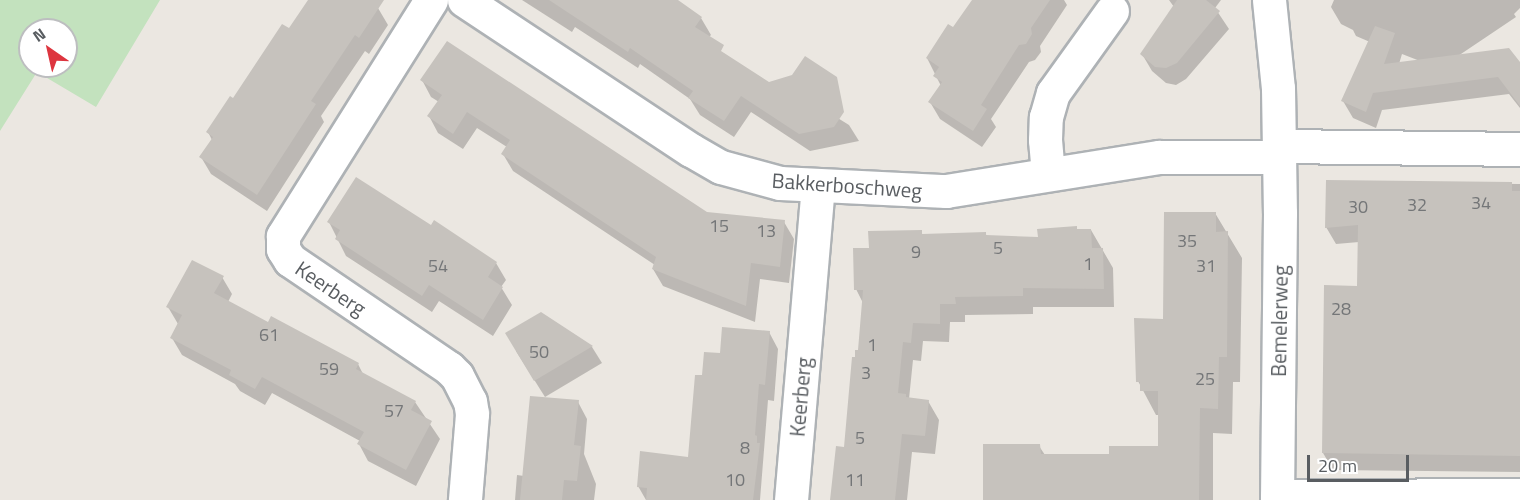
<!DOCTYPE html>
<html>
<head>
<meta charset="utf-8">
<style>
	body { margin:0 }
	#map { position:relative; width:1520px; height:500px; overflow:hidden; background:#ebe7e1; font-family:"Titillium Web",sans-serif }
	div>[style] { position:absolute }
	.green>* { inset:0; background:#c3e2be }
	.shadow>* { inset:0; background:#0003 }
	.building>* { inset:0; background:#c6c2bd }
	.roads { filter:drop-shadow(2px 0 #aeb2b5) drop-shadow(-2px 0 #aeb2b5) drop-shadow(0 2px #aeb2b5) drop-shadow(0 -2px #aeb2b5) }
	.minor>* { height:33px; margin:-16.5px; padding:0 16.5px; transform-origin:16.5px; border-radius:16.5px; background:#fff }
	span { translate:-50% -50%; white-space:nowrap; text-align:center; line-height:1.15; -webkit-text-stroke:5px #fff; paint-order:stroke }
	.number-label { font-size:18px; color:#747678 }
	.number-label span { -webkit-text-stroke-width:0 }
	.street-label { font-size:21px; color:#595d61 }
	.north { position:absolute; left:18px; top:18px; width:60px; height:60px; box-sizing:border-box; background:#fff; border:2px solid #bdbec0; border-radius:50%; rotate:326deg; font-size:16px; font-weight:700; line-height:24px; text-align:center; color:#595d61 }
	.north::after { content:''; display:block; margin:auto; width:21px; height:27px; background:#dd353f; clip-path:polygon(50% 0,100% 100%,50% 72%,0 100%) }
	.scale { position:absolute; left:1307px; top:455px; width:102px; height:27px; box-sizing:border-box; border:3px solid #595d61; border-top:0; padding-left:8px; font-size:18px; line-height:21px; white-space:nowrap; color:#595d61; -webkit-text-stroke:4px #fff; paint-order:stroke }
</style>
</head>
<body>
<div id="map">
	<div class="green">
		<i style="clip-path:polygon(evenodd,0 0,160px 0,96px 107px,37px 72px,0 131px,0 0,30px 30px,66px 30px,66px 66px,30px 66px,30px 30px)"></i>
	</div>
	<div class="shadow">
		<i style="clip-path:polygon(309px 0,365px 0,378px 8px,388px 25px,369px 54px,365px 51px,321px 116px,324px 122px,267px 211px,211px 174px,201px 157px,212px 140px,208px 132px,290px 30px)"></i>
		<i style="clip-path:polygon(522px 0,675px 0,701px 18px,711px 35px,709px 37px,725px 58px,769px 83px,778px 81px,849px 125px,859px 141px,810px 151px,751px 112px,734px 137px,700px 115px,690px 99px,640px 64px,638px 68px,575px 27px,572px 32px)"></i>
		<i style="clip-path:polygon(974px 0,1064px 0,1067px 5px,1040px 46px,1041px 52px,1035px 60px,1029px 62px,991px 119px,996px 127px,982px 147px,940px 119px,930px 102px,941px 86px,927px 58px,953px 29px)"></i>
		<i style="clip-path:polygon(1169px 0,1221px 0,1215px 8px,1229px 29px,1186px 79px,1176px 85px,1166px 83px,1152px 71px,1142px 54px,1174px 7px)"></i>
		<i style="clip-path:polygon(evenodd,1334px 0,1520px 0,1520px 8px,1514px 14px,1516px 17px,1458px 56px,1520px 64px,1520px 108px,1509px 94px,1382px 110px,1376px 128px,1353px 118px,1343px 101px,1370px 42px,1356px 36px,1353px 30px,1341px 24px,1331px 7px,1334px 0,1402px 54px,1420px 61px,1399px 64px,1402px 54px)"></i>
		<i style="clip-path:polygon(422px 80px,706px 213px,784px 222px,794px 239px,789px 283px,760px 279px,755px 322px,663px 286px,653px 269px,655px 265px,513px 171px,503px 154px,507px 147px,477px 128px,463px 149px,438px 133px,429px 116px,439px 102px,431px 97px)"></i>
		<i style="clip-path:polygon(1327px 182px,1520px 184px,1520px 472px,1333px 470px,1323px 453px,1359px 287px,1359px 242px,1336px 244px,1326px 227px)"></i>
		<i style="clip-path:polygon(1215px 213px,1242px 258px,1240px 382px,1233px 382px,1232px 434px,1213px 433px,1213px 500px,984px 500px,1039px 446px,1045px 455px,1110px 455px,1159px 448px,1160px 415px,1156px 415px,1138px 381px)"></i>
		<i style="clip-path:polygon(329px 222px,431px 227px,496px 263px,506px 280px,501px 287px,512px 305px,493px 336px,439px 301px,432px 312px,346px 256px)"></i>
		<i style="clip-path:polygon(1091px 230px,1113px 268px,1114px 307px,1033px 307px,1033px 314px,965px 315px,965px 322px,950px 322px,949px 342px,923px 341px,921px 361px,913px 360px,909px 399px,928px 401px,939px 420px,935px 454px,912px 452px,907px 500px,848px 500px,856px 358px,859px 352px,863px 303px,856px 289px,870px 249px,921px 232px,923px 235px,985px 233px,987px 236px,1039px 239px)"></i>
		<i style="clip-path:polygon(222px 277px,232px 294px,228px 302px,268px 324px,358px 364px,363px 374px,415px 402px,440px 439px,416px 486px,368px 461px,359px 444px,360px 441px,272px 393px,265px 405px,240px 391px,235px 384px,182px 355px,172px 338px,178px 324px,168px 307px)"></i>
		<i style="clip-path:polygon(541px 314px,592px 347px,602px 363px,545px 397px,516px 351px)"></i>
		<i style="clip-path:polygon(769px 332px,778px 349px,774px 401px,768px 400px,760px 500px,646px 500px,638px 486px,690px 458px,703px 377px,721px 355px)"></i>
		<i style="clip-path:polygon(578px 402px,587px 419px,584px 454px,596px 484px,594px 500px,515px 500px,517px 475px,524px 476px)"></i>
	</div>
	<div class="building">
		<i style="clip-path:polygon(308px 0,384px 0,359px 38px,355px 35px,311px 101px,316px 104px,257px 195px,199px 157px,213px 137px,206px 132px,230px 96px,233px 98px,282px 24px,289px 28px)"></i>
		<i style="clip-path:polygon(549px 0,678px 0,702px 17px,695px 27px,724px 45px,721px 51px,769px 82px,792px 75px,805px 56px,837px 77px,844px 112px,834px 127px,799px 134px,741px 96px,724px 121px,688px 98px,693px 91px,630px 48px,628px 52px)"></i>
		<i style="clip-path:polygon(972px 0,1050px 0,1031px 28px,1032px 34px,1026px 44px,1019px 45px,981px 105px,987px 109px,973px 131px,928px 102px,942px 82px,933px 76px,939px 67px,926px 58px,948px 24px,953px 27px)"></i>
		<i style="clip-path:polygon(1177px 0,1206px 0,1220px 11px,1177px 63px,1166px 68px,1155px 67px,1140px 54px)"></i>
		<i style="clip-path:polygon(1375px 26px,1395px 33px,1384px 64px,1509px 48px,1520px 62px,1520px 106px,1498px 77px,1373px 93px,1366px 112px,1341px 101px)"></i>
		<i style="clip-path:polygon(447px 41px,707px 212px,785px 220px,780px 267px,751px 263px,746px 306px,652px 269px,656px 257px,501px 154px,510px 140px,467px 112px,453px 134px,427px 116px,442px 95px,420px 80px)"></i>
		<i style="clip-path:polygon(356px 177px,431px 225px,434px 220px,497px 262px,488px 277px,503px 287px,483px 320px,429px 285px,422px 296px,335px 239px,340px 230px,327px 222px)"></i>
		<i style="clip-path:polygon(1326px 180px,1512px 182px,1512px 191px,1520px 191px,1520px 456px,1322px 453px,1324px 285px,1357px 286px,1358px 225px,1325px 228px)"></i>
		<i style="clip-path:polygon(1164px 212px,1216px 212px,1216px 232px,1228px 231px,1227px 357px,1219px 357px,1218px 409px,1200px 408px,1199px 500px,983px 500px,983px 444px,1040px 444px,1041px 454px,1109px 454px,1109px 446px,1158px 446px,1158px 391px,1140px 391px,1140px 382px,1136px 382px,1134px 318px,1163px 319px)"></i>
		<i style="clip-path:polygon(1077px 226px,1077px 229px,1091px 229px,1092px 248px,1103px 248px,1104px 289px,1023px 288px,1023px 296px,955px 297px,956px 304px,940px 304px,940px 324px,913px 323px,911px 343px,903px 342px,898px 393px,906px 394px,906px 397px,929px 400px,925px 436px,902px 434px,895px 500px,830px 500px,836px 446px,844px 447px,852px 357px,855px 357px,855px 350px,858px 350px,863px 290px,854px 290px,853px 248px,869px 248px,868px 231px,922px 230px,922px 234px,986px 232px,986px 235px,1038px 237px,1037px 229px)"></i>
		<i style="clip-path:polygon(192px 260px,224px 276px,214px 293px,268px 322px,271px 316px,359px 363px,356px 369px,416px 401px,411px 410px,432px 421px,406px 470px,357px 444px,364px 432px,262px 377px,255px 389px,229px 375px,231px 370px,170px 338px,182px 315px,166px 307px)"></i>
		<i style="clip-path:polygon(541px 312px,593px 346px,534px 381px,505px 333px)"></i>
		<i style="clip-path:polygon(722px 327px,770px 331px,765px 385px,759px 384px,755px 435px,757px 436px,757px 443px,760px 443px,753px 500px,646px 500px,647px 488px,637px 487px,640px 451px,688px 457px,695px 375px,702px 375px,704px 352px,720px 353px)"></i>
		<i style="clip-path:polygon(530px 396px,579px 400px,574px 445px,581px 446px,577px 481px,564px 480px,562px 500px,520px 500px)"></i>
	</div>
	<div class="roads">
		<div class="minor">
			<i style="left:431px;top:0;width:279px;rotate:122.1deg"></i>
			<i style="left:283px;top:236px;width:13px;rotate:90deg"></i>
			<i style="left:283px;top:249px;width:13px;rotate:58deg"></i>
			<i style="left:290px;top:260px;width:192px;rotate:34.2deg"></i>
			<i style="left:449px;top:368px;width:11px;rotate:45deg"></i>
			<i style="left:457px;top:376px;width:28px;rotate:63deg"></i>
			<i style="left:470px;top:401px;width:13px;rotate:81deg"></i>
			<i style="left:472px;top:414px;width:86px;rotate:94.7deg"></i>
			<i style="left:464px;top:0;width:272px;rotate:33.5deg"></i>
			<i style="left:691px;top:150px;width:34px;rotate:30deg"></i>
			<i style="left:721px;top:167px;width:61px;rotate:15.2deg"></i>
			<i style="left:780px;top:183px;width:166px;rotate:2.8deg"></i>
			<i style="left:946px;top:191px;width:216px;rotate:-9.1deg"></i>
			<i style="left:1159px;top:157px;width:120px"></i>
			<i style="left:1269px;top:0;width:88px;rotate:84.2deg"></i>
			<i style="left:1278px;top:88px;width:125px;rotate:89.1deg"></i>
			<i style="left:1280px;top:213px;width:287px;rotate:90.6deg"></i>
			<i style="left:1279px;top:146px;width:241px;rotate:0.7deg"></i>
			<i style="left:1048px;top:174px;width:34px;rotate:-95deg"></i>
			<i style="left:1045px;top:140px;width:23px;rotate:-88deg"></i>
			<i style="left:1046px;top:117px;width:25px;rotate:-74deg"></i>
			<i style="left:1053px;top:93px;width:101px;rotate:-54.3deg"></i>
			<i style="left:1277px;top:496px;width:243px;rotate:-0.2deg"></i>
			<i style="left:791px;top:500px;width:315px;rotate:-85.1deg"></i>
		</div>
	</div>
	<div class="number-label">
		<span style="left:1481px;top:203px">34</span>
		<span style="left:1417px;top:205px">32</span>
		<span style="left:1358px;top:207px">30</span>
		<span style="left:719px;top:226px">15</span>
		<span style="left:766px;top:231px">13</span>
		<span style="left:1187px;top:241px">35</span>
		<span style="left:998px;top:248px">5</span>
		<span style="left:916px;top:252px">9</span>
		<span style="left:1088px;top:264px">1</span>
		<span style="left:438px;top:266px">54</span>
		<span style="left:1206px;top:266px">31</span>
		<span style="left:1341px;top:309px">28</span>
		<span style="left:269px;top:335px">61</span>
		<span style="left:872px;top:345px">1</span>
		<span style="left:539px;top:352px">50</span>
		<span style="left:329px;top:369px">59</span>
		<span style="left:866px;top:373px">3</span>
		<span style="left:1205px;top:379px">25</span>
		<span style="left:394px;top:411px">57</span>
		<span style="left:860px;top:438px">5</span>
		<span style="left:745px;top:448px">8</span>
		<span style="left:735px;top:480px">10</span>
		<span style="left:855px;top:480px">11</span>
	</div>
	<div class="street-label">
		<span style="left:847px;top:185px;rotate:4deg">Bakkerboschweg</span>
		<span style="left:331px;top:288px;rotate:34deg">Keerberg</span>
		<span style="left:1279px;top:321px;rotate:-89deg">Bemelerweg</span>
		<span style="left:800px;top:397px;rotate:-85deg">Keerberg</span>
	</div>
	<div class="north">N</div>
	<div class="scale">20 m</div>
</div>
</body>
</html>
